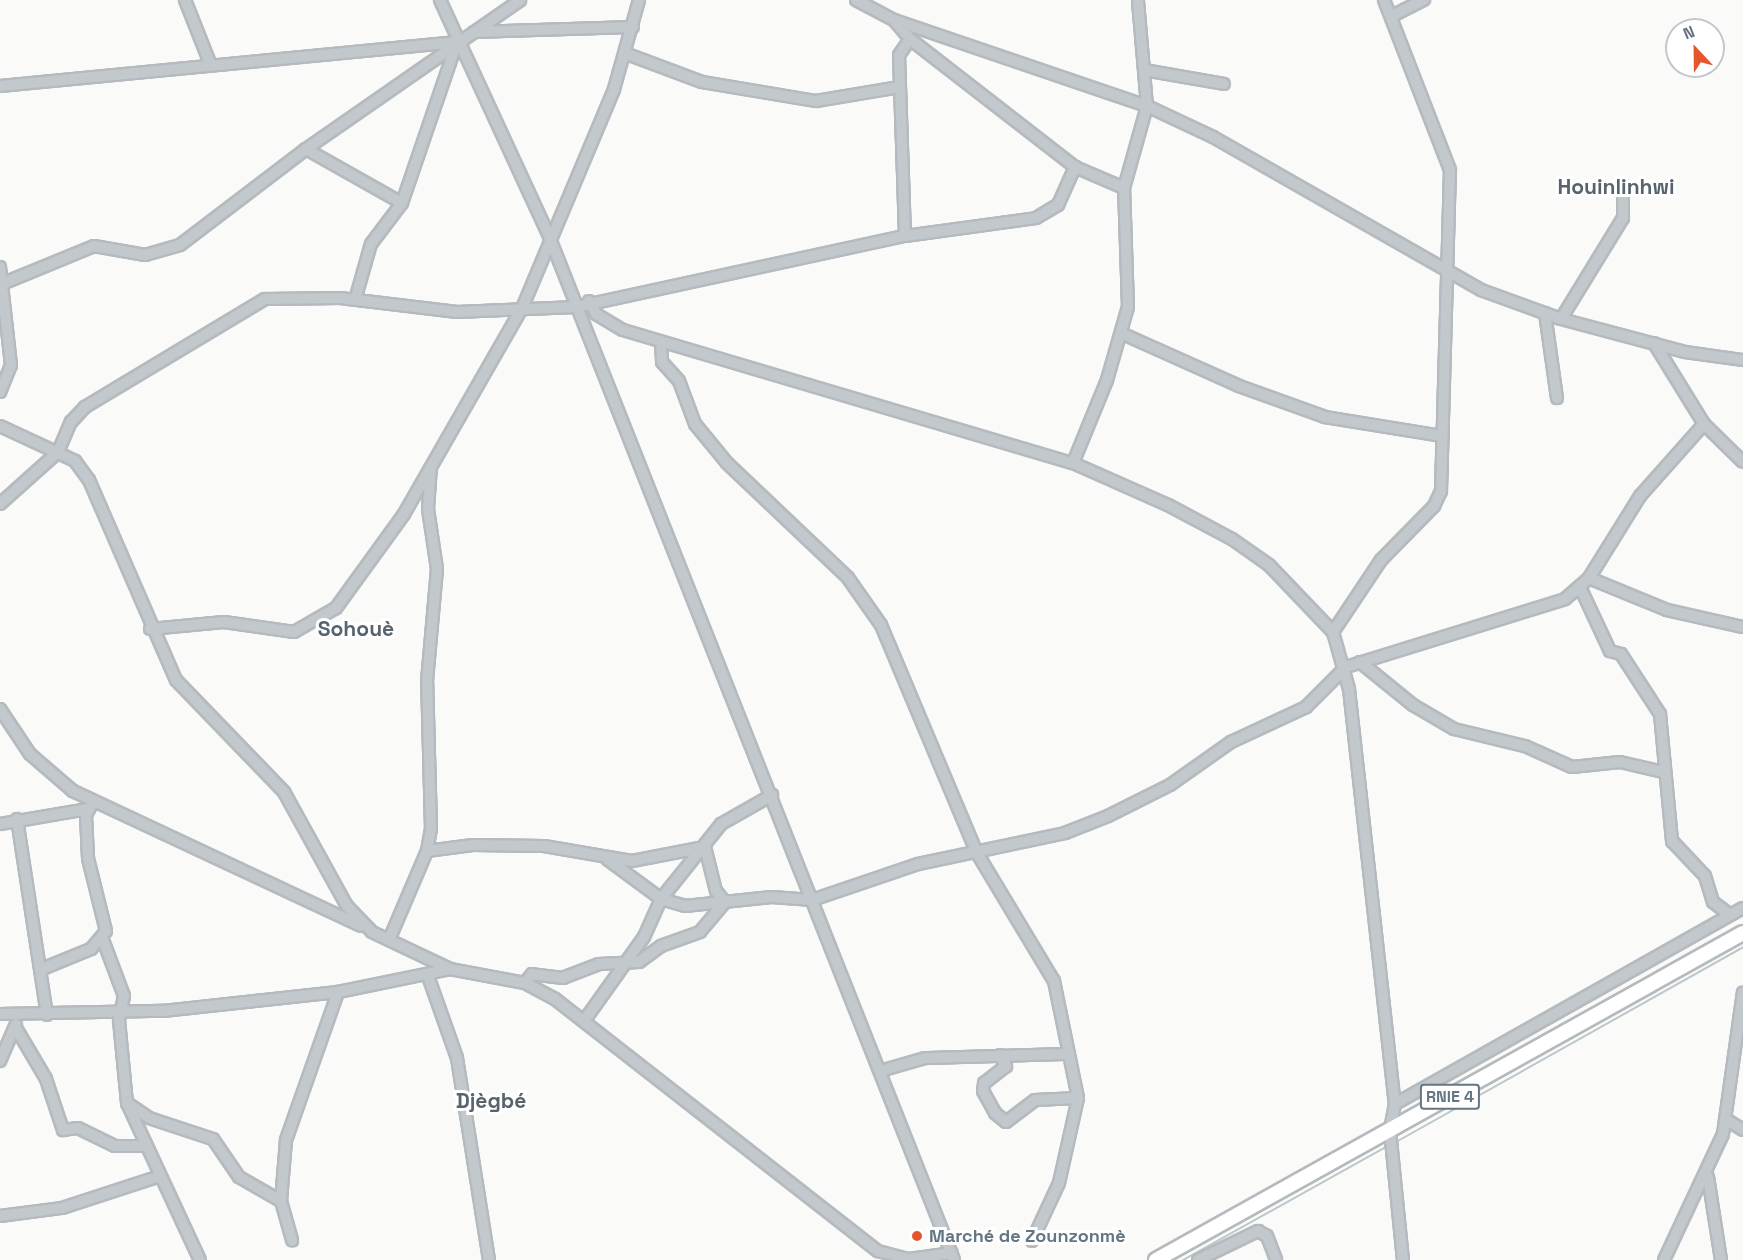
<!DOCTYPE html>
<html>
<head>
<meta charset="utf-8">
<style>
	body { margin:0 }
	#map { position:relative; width:1743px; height:1260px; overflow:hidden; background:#fafaf8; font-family:"Space Grotesk",sans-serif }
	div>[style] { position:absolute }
	.stream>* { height:2px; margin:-1px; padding:0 1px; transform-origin:1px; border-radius:1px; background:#bbc7cb }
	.roads { filter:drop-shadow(2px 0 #b5babe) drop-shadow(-2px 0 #b5babe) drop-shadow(0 2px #b5babe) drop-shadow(0 -2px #b5babe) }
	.minor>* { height:10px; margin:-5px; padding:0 5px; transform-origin:5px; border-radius:5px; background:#c3c8cc }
	.major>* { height:14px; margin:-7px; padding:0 7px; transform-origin:7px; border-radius:7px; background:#fff }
	.dots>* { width:16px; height:16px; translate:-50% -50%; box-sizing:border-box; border:3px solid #fff; border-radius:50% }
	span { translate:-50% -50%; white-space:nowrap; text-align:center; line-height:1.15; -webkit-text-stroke:6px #fff; paint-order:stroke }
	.shield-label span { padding:2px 4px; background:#fff; border:2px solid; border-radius:4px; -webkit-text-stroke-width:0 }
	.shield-label { font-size:16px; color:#657683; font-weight:700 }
	.poi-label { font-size:18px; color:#657683; font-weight:700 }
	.left { translate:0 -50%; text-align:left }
	.quarter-label { font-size:21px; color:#57646e; font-weight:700 }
	.north { position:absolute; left:1665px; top:18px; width:60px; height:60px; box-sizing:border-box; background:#fff; border:2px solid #c1c8cd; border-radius:50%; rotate:338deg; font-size:16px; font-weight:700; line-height:24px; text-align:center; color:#657683 }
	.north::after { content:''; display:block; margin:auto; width:21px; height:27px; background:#e4572e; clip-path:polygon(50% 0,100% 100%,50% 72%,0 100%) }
</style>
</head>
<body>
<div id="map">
	<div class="stream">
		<i style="left:1396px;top:1142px;width:398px;rotate:-29.3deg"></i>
		<i style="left:1183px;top:1260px;width:235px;rotate:-29.1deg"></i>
	</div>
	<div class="roads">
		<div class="minor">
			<i style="left:185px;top:0;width:68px;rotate:68.4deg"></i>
			<i style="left:440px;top:0;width:260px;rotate:65.2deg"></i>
			<i style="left:549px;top:236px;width:1101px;rotate:68.42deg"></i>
			<i style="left:856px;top:0;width:43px;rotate:27.8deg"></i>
			<i style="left:894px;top:20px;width:25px;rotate:50deg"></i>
			<i style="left:910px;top:39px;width:209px;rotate:37.8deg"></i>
			<i style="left:1075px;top:167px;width:53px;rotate:23.2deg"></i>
			<i style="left:1392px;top:16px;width:36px;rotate:-27deg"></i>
			<i style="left:894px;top:20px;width:267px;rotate:18.8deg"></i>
			<i style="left:1147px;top:106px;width:73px;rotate:25.2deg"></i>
			<i style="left:1213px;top:137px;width:309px;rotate:29.7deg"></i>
			<i style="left:1481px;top:290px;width:85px;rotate:19.9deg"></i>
			<i style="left:1561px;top:319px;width:128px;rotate:14.9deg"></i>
			<i style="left:1685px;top:352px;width:59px;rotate:7.9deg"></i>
			<i style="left:474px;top:32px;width:159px;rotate:-1.8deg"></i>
			<i style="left:627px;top:54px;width:80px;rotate:20.5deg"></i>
			<i style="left:702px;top:82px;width:116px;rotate:9.5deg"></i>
			<i style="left:816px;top:101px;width:85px;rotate:-9.5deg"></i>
			<i style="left:1144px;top:70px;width:81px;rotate:9.9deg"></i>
			<i style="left:0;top:86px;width:462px;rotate:-5.5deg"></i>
			<i style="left:306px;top:149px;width:110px;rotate:29.4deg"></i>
			<i style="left:905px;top:236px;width:181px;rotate:-91.9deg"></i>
			<i style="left:899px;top:55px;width:19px;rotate:-55deg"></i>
			<i style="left:0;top:267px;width:99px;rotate:83.6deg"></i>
			<i style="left:11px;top:365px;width:29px;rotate:112deg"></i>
			<i style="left:4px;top:283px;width:97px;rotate:-22.3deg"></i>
			<i style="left:94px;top:246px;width:52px;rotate:10deg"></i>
			<i style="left:145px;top:255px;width:36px;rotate:-16deg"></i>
			<i style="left:180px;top:245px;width:158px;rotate:-37.3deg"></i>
			<i style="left:306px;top:149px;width:261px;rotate:-34.8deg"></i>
			<i style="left:355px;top:300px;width:58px;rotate:-74.1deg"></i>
			<i style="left:371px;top:244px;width:51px;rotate:-52.9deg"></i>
			<i style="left:402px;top:203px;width:164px;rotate:-71.1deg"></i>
			<i style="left:589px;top:301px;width:15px;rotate:62deg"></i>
			<i style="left:596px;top:314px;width:31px;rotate:31deg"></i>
			<i style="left:623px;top:330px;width:469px;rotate:16.5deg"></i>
			<i style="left:1073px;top:463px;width:104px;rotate:23.9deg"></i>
			<i style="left:1168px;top:505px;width:72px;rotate:28deg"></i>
			<i style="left:1232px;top:539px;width:45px;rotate:35.1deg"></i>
			<i style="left:1269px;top:565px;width:93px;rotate:46.3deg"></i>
			<i style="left:1333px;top:632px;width:59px;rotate:74.3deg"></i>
			<i style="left:1349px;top:689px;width:418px;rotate:83.7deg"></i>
			<i style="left:1395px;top:1104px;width:26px;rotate:101deg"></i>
			<i style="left:1390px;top:1130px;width:131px;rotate:84.3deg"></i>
			<i style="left:1545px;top:313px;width:86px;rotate:82deg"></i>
			<i style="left:1561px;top:319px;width:119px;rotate:-58.5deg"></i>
			<i style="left:1623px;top:218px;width:33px;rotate:-90deg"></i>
			<i style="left:1123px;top:334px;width:127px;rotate:24.1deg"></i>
			<i style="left:1239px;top:386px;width:91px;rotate:19.8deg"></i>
			<i style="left:1325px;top:417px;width:119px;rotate:9.2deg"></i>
			<i style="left:661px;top:342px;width:20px;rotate:87deg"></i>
			<i style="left:662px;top:362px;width:25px;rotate:48deg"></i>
			<i style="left:679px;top:381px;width:46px;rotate:69.6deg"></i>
			<i style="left:695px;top:424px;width:50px;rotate:50.6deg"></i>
			<i style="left:727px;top:463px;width:167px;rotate:43.5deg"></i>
			<i style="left:848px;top:578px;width:57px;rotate:54.9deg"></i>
			<i style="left:881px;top:625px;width:247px;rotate:67.2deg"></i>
			<i style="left:977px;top:853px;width:149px;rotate:59deg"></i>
			<i style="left:1054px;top:981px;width:119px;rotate:78.4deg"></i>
			<i style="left:1078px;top:1098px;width:87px;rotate:102.6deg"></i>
			<i style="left:1059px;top:1183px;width:64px;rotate:115deg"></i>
			<i style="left:1654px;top:343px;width:95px;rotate:58.3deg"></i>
			<i style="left:1704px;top:424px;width:54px;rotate:44.3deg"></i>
			<i style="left:0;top:426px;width:83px;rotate:25deg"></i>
			<i style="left:75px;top:461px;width:24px;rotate:54deg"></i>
			<i style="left:89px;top:480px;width:218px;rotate:66.5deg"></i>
			<i style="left:176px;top:680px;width:156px;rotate:46deg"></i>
			<i style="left:284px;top:792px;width:130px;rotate:61.1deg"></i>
			<i style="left:347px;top:906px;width:36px;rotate:46deg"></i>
			<i style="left:372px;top:932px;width:86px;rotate:25.4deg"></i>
			<i style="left:450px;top:969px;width:76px;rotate:10.6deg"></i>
			<i style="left:525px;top:983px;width:34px;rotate:28deg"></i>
			<i style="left:555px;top:999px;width:410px;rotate:38deg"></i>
			<i style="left:878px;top:1251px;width:31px;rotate:15deg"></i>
			<i style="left:908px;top:1259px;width:44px;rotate:-7.8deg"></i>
			<i style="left:1073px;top:463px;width:90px;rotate:-67.7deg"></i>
			<i style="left:1107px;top:380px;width:76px;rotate:-74deg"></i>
			<i style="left:1128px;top:307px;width:119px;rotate:-91.9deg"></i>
			<i style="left:1124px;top:188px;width:85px;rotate:-74.3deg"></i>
			<i style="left:1147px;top:106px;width:106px;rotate:-94.9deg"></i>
			<i style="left:0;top:504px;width:78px;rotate:-41.9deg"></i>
			<i style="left:58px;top:452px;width:33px;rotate:-67deg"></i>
			<i style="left:71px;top:422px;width:21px;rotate:-47deg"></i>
			<i style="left:85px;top:407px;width:210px;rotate:-31deg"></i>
			<i style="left:265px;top:299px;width:75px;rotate:-0.8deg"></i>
			<i style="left:340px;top:298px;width:118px;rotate:6.8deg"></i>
			<i style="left:457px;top:312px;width:119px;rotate:-2.4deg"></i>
			<i style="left:576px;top:307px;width:337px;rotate:-12.2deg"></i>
			<i style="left:905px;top:236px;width:132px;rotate:-7.8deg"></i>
			<i style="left:1036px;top:218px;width:26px;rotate:-31deg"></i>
			<i style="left:1058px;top:205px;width:42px;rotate:-65.9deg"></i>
			<i style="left:1589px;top:578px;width:84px;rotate:22.3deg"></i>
			<i style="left:1667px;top:610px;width:78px;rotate:12.6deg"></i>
			<i style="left:1580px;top:587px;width:71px;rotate:64.9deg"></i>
			<i style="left:1610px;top:651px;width:11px;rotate:15deg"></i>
			<i style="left:1621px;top:654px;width:72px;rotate:57deg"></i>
			<i style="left:1660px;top:714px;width:128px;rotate:84.6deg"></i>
			<i style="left:1672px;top:841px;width:48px;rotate:46.7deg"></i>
			<i style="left:1705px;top:876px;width:27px;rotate:73deg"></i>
			<i style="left:1713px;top:902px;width:21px;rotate:37deg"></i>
			<i style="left:150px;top:629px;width:74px;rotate:-5.4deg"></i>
			<i style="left:224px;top:622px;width:71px;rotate:8.1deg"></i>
			<i style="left:294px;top:632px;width:48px;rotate:-29.7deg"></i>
			<i style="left:336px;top:608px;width:116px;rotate:-54.1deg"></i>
			<i style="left:404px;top:514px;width:240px;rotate:-60.2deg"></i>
			<i style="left:523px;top:306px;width:235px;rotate:-67.2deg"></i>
			<i style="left:614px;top:89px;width:92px;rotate:-74.3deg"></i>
			<i style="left:1333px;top:632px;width:87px;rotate:-56.3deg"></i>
			<i style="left:1381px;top:560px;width:76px;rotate:-45.5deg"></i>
			<i style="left:1434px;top:506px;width:17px;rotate:-65deg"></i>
			<i style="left:1441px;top:491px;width:321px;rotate:-88.4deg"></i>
			<i style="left:1450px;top:170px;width:182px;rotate:-111.2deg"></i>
			<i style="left:1360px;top:662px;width:68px;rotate:39.1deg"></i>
			<i style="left:1413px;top:705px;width:48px;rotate:30.3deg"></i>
			<i style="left:1454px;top:729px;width:73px;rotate:13.5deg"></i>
			<i style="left:1525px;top:746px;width:51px;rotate:24.1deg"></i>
			<i style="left:1572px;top:767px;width:48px;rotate:-5.9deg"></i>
			<i style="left:1620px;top:762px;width:44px;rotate:13.1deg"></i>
			<i style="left:0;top:709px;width:54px;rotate:56.3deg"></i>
			<i style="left:30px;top:754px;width:57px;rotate:40.7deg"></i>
			<i style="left:73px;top:791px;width:318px;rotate:25.1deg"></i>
			<i style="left:17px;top:819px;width:198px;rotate:81.3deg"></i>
			<i style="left:0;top:824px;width:89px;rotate:-9.7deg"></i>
			<i style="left:427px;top:851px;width:46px;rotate:-7.4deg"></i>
			<i style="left:473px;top:845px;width:71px;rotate:0.8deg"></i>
			<i style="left:544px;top:846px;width:89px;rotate:9.7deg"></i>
			<i style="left:632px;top:861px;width:74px;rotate:-10.9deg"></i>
			<i style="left:705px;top:847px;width:45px;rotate:76deg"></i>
			<i style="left:716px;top:891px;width:14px;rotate:51deg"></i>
			<i style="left:725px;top:902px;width:39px;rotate:130deg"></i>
			<i style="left:700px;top:932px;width:41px;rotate:160.3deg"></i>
			<i style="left:661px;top:946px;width:27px;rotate:144deg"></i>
			<i style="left:639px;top:962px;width:40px;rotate:177.1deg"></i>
			<i style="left:599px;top:964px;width:39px;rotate:159deg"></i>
			<i style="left:563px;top:978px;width:31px;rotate:-173deg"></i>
			<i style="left:532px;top:974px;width:11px;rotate:128deg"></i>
			<i style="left:607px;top:859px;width:67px;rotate:36.5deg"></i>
			<i style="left:661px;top:899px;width:25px;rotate:16deg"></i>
			<i style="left:685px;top:906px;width:87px;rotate:-5.9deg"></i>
			<i style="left:772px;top:897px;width:40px;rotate:4.3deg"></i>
			<i style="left:812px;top:900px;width:112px;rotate:-18.8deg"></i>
			<i style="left:918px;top:864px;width:150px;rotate:-11.9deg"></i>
			<i style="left:1065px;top:833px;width:46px;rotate:-21.6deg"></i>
			<i style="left:1108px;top:816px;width:69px;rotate:-26.6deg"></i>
			<i style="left:1170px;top:785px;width:75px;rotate:-35.2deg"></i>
			<i style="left:1231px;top:742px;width:83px;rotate:-25deg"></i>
			<i style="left:1306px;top:707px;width:57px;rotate:-45deg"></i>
			<i style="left:1346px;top:667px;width:229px;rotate:-17.2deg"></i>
			<i style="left:1565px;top:599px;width:32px;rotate:-41deg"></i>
			<i style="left:1589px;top:578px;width:97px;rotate:-58.1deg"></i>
			<i style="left:1640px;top:496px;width:96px;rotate:-48.4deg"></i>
			<i style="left:103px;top:940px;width:60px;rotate:69.4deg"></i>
			<i style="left:124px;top:996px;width:25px;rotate:102deg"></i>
			<i style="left:119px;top:1020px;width:83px;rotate:84.5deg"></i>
			<i style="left:127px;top:1103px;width:173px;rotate:65.1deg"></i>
			<i style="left:389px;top:940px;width:97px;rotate:-66.9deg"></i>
			<i style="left:427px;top:851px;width:22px;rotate:-80deg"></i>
			<i style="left:431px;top:829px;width:148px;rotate:-91.5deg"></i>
			<i style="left:427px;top:681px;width:112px;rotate:-84.9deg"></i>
			<i style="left:437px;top:569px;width:61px;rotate:-98.5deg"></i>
			<i style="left:428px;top:509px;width:39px;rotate:-86deg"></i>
			<i style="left:42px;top:969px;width:53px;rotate:-22.2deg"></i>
			<i style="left:91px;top:949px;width:23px;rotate:-50deg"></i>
			<i style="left:106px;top:931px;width:75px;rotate:-103.9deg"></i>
			<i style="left:88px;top:858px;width:43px;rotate:-92.7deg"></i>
			<i style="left:86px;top:815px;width:15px;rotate:-62deg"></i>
			<i style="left:428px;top:976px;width:87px;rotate:70.5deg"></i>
			<i style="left:457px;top:1058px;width:205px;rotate:81deg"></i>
			<i style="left:0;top:1014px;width:163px;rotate:-1.1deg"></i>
			<i style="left:163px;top:1011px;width:176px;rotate:-6.2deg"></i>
			<i style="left:338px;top:992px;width:114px;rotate:-11.6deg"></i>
			<i style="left:584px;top:1021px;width:103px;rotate:-54.5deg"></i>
			<i style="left:644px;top:937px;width:42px;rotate:-65.9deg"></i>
			<i style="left:661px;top:899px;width:96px;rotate:-51.3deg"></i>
			<i style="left:721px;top:824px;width:59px;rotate:-29.6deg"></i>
			<i style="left:16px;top:1028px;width:59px;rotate:59.5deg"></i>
			<i style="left:46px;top:1079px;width:54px;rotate:71.6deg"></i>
			<i style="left:63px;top:1130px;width:15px;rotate:-8deg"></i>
			<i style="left:78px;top:1128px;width:41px;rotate:25.9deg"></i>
			<i style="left:115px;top:1146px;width:28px"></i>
			<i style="left:1000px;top:1055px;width:13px;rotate:61deg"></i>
			<i style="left:1006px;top:1066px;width:28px;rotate:142deg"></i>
			<i style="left:984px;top:1083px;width:8px;rotate:97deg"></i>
			<i style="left:983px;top:1091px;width:25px;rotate:61deg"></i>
			<i style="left:995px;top:1113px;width:14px;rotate:39deg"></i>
			<i style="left:1006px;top:1122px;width:36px;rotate:-37deg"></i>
			<i style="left:1035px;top:1100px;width:43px;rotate:-2.7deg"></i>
			<i style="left:0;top:1061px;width:40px;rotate:-66.6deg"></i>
			<i style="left:880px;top:1071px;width:47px;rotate:-16.1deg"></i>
			<i style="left:925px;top:1058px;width:143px;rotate:-1.6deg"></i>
			<i style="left:127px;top:1103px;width:27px;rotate:34deg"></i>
			<i style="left:149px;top:1118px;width:67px;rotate:18.2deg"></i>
			<i style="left:213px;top:1139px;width:46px;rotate:55.6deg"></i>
			<i style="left:239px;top:1177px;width:48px;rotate:29.7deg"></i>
			<i style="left:281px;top:1201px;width:41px;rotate:74.2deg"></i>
			<i style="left:1395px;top:1104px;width:399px;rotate:-29.4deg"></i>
			<i style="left:1727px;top:1120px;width:19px;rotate:32deg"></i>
			<i style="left:1708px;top:1177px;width:84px;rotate:81.1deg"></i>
			<i style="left:281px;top:1201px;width:61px;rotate:-85.3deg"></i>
			<i style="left:286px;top:1140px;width:157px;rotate:-70.6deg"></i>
			<i style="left:0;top:1216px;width:63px;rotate:-7.4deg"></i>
			<i style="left:62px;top:1208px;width:100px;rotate:-18.1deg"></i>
			<i style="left:1198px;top:1260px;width:67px;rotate:-25.8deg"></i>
			<i style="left:1258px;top:1231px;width:10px;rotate:29deg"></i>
			<i style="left:1267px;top:1236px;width:26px;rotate:69deg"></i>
			<i style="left:1664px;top:1260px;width:139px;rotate:-64.9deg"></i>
			<i style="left:1723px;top:1134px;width:143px;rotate:-82deg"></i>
		</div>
		<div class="major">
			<i style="left:1156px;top:1260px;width:672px;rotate:-29.12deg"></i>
		</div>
	</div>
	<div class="dots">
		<i style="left:917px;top:1236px;background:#e4572e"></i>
	</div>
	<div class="shield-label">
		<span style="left:1450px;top:1097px">RNIE 4</span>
	</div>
	<div class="poi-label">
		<span class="left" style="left:929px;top:1236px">Marché de Zounzonmè</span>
	</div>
	<div class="quarter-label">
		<span style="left:1616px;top:187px">Houinlinhwi</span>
		<span style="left:356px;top:629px">Sohouè</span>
		<span style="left:491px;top:1101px">Djègbé</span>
	</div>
	<div class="north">N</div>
</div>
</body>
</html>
